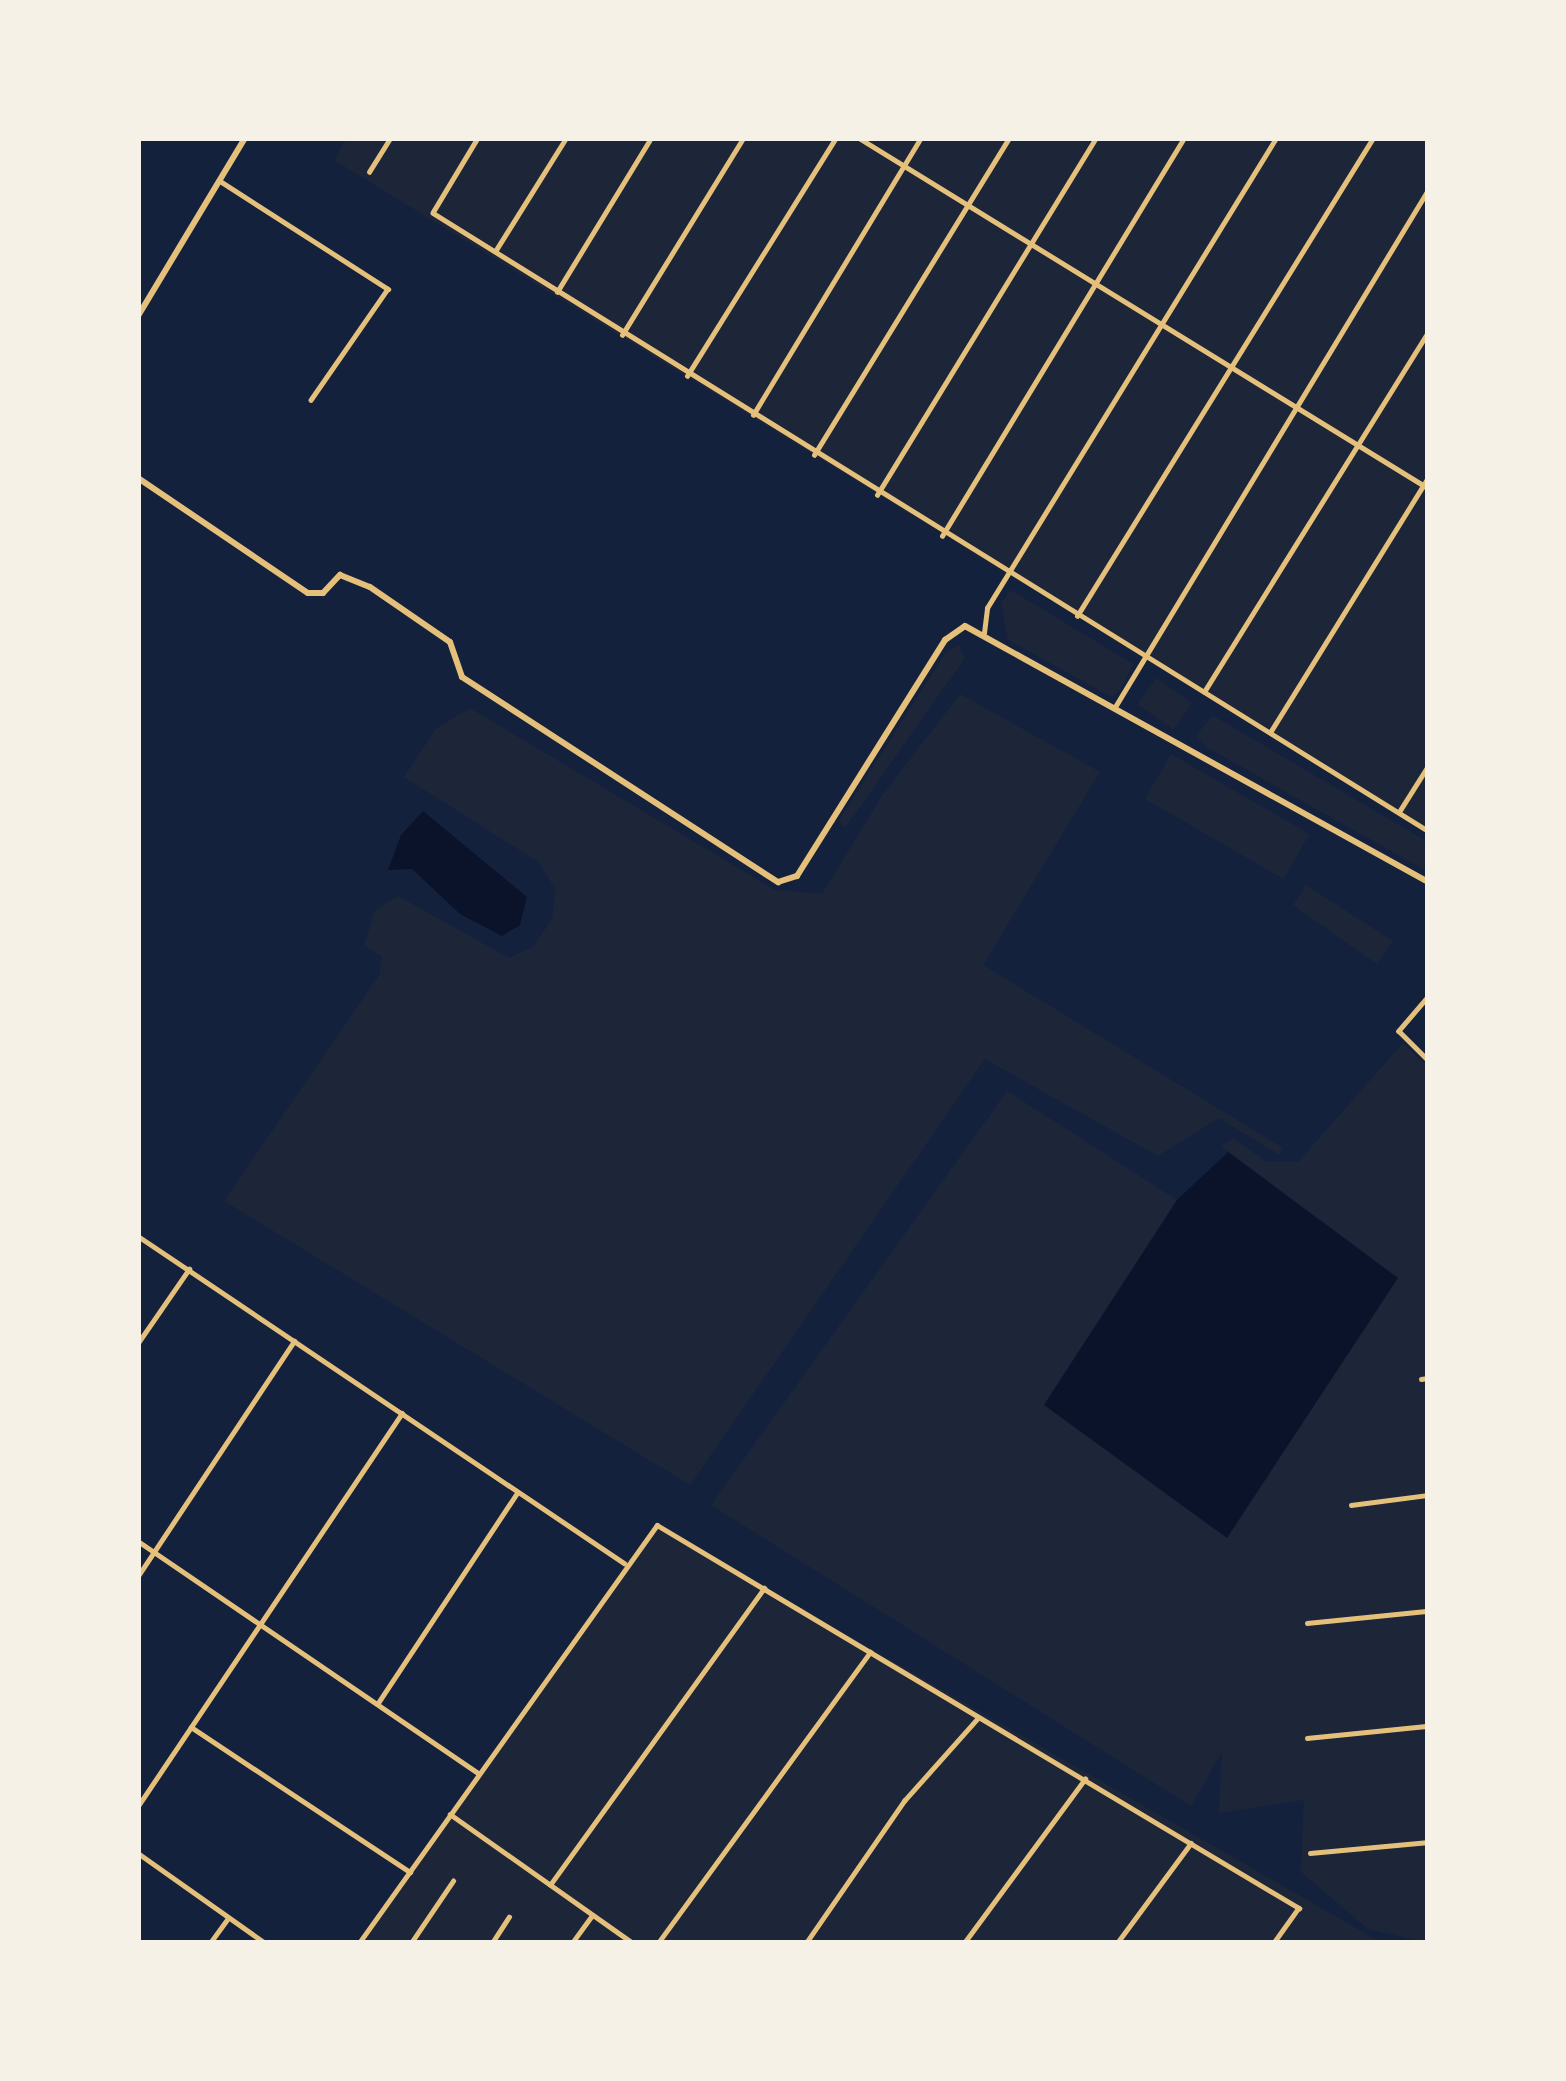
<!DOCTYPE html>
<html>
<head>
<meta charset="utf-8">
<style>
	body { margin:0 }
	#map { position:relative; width:1566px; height:2081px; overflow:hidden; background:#14213d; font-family:Literata,serif }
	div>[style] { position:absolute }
	.green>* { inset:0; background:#1d2539; transform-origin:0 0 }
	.water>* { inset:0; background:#0b132b }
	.minor>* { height:4.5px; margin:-2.25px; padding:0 2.25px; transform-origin:2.25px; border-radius:2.25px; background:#e5c07b }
	.tertiary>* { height:6px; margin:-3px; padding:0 3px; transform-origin:3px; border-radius:3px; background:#e5c07b }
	span { translate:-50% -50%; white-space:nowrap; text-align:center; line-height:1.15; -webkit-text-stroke:10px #f6f1e7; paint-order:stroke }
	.frame { position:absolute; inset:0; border:141px solid #f6f1e7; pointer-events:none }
</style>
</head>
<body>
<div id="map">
	<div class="green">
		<i style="clip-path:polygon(347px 138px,1428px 138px,1428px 832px,334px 160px)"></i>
		<i style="clip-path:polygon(1011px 590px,1133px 664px,1121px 689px,1112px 697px,1008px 640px,1001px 603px)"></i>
		<i style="clip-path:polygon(959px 645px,965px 658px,845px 828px,839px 820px,946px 652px)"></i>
		<i style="left:1156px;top:678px;width:44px;height:32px;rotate:35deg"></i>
		<i style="clip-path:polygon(960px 694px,1100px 772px,983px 965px,1283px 1148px,1279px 1155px,1219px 1118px,1158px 1156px,985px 1059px,690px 1485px,224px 1201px,380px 974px,382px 957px,364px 945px,375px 910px,398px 896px,509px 958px,534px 946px,552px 919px,555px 888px,537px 861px,404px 777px,436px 729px,470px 708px,775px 890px,822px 894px,882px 796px)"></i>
		<i style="clip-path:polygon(1212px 715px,1428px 842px,1428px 872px,1208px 748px,1196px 736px)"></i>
		<i style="left:1171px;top:754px;width:160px;height:52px;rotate:30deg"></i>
		<i style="clip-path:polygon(1306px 885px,1393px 941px,1377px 964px,1293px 905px)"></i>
		<i style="clip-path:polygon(1403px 1043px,1428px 1067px,1428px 1943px,1368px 1929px,1301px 1872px,1304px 1800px,1219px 1813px,1222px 1752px,1191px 1806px,711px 1505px,1007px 1091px,1177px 1200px,1044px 1405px,1398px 1278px,1221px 1146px,1233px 1138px,1267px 1162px,1298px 1162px)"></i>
		<i style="clip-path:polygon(658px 1526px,1382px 1943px,359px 1943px)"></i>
	</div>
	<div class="water">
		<i style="clip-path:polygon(423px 811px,527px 897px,520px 925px,502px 936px,460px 914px,412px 869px,388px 870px,401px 835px)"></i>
		<i style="clip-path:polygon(1228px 1152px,1398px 1278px,1227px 1538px,1044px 1405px,1177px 1200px)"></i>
	</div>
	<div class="minor">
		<i style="left:478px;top:138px;width:87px;rotate:121deg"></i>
		<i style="left:433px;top:213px;width:1171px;rotate:31.84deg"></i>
		<i style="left:859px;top:138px;width:668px;rotate:31.6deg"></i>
		<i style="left:1427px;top:138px;width:1px;rotate:45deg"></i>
		<i style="left:369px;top:172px;width:40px;rotate:-58deg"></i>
		<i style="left:220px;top:181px;width:200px;rotate:32.7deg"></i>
		<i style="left:388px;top:289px;width:135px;rotate:124.7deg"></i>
		<i style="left:496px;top:250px;width:132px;rotate:-58deg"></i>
		<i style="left:557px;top:292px;width:180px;rotate:-58.6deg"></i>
		<i style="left:622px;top:335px;width:231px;rotate:-58.4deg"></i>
		<i style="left:687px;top:376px;width:281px;rotate:-58deg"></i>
		<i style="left:753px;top:415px;width:324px;rotate:-58.8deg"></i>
		<i style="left:814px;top:455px;width:372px;rotate:-58.4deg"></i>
		<i style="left:877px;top:495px;width:419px;rotate:-58.5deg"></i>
		<i style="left:942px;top:536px;width:466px;rotate:-58.7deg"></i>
		<i style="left:1077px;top:616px;width:562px;rotate:-58.23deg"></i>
		<i style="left:984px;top:633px;width:25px;rotate:-83deg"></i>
		<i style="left:987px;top:608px;width:552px;rotate:-58.41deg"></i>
		<i style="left:1204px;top:692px;width:424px;rotate:-58.1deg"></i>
		<i style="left:1115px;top:707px;width:604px;rotate:-58.81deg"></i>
		<i style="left:1271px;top:731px;width:298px;rotate:-58.2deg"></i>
		<i style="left:1399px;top:812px;width:54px;rotate:-57.8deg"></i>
		<i style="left:1428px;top:997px;width:45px;rotate:130.5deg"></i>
		<i style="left:1399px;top:1031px;width:41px;rotate:45deg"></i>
		<i style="left:138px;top:1236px;width:586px;rotate:33.93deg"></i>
		<i style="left:138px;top:1343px;width:90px;rotate:-55.4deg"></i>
		<i style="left:1421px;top:1379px;width:7px;rotate:-8deg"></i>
		<i style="left:1351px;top:1505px;width:78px;rotate:-7.4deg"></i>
		<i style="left:138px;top:1541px;width:412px;rotate:34.3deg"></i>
		<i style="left:138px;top:1576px;width:282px;rotate:-56.4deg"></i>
		<i style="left:1307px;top:1623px;width:122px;rotate:-5.7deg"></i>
		<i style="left:378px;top:1703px;width:252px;rotate:-56.5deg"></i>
		<i style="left:191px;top:1727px;width:263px;rotate:33.5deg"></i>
		<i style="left:1307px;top:1738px;width:122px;rotate:-5.7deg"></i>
		<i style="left:138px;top:1806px;width:473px;rotate:-56.1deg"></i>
		<i style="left:450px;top:1814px;width:224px;rotate:35.2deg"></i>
		<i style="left:138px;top:1853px;width:156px;rotate:35.3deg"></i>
		<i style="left:1310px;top:1853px;width:119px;rotate:-5.3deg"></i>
		<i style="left:550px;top:1885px;width:366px;rotate:-54.2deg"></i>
		<i style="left:210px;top:1943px;width:31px;rotate:-54deg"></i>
		<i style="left:359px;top:1943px;width:513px;rotate:-54.51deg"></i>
		<i style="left:657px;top:1525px;width:748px;rotate:30.82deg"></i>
		<i style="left:1299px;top:1908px;width:43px;rotate:125.5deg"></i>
		<i style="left:411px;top:1943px;width:75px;rotate:-55.9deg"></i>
		<i style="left:492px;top:1943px;width:31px;rotate:-57deg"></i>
		<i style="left:572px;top:1943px;width:34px;rotate:-54deg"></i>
		<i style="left:658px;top:1943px;width:360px;rotate:-53.9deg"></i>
		<i style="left:806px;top:1943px;width:173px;rotate:-55.4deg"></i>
		<i style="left:904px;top:1801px;width:111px;rotate:-48.3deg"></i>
		<i style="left:964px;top:1943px;width:204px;rotate:-53.6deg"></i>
		<i style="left:1117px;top:1943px;width:124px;rotate:-53.5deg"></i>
	</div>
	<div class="tertiary">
		<i style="left:138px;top:316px;width:208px;rotate:-59deg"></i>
		<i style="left:138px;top:478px;width:205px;rotate:34.1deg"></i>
		<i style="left:308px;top:593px;width:15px"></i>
		<i style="left:323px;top:593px;width:25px;rotate:-47deg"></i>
		<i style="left:340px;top:575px;width:32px;rotate:22deg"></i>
		<i style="left:370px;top:587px;width:97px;rotate:34.5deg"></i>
		<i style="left:450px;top:642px;width:37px;rotate:71deg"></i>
		<i style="left:462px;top:677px;width:377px;rotate:33deg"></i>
		<i style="left:778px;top:882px;width:20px;rotate:-18deg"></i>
		<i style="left:797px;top:876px;width:279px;rotate:-57.9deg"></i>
		<i style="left:945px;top:640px;width:24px;rotate:-35deg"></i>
		<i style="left:965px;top:626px;width:529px;rotate:28.94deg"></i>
	</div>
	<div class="frame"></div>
</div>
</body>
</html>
